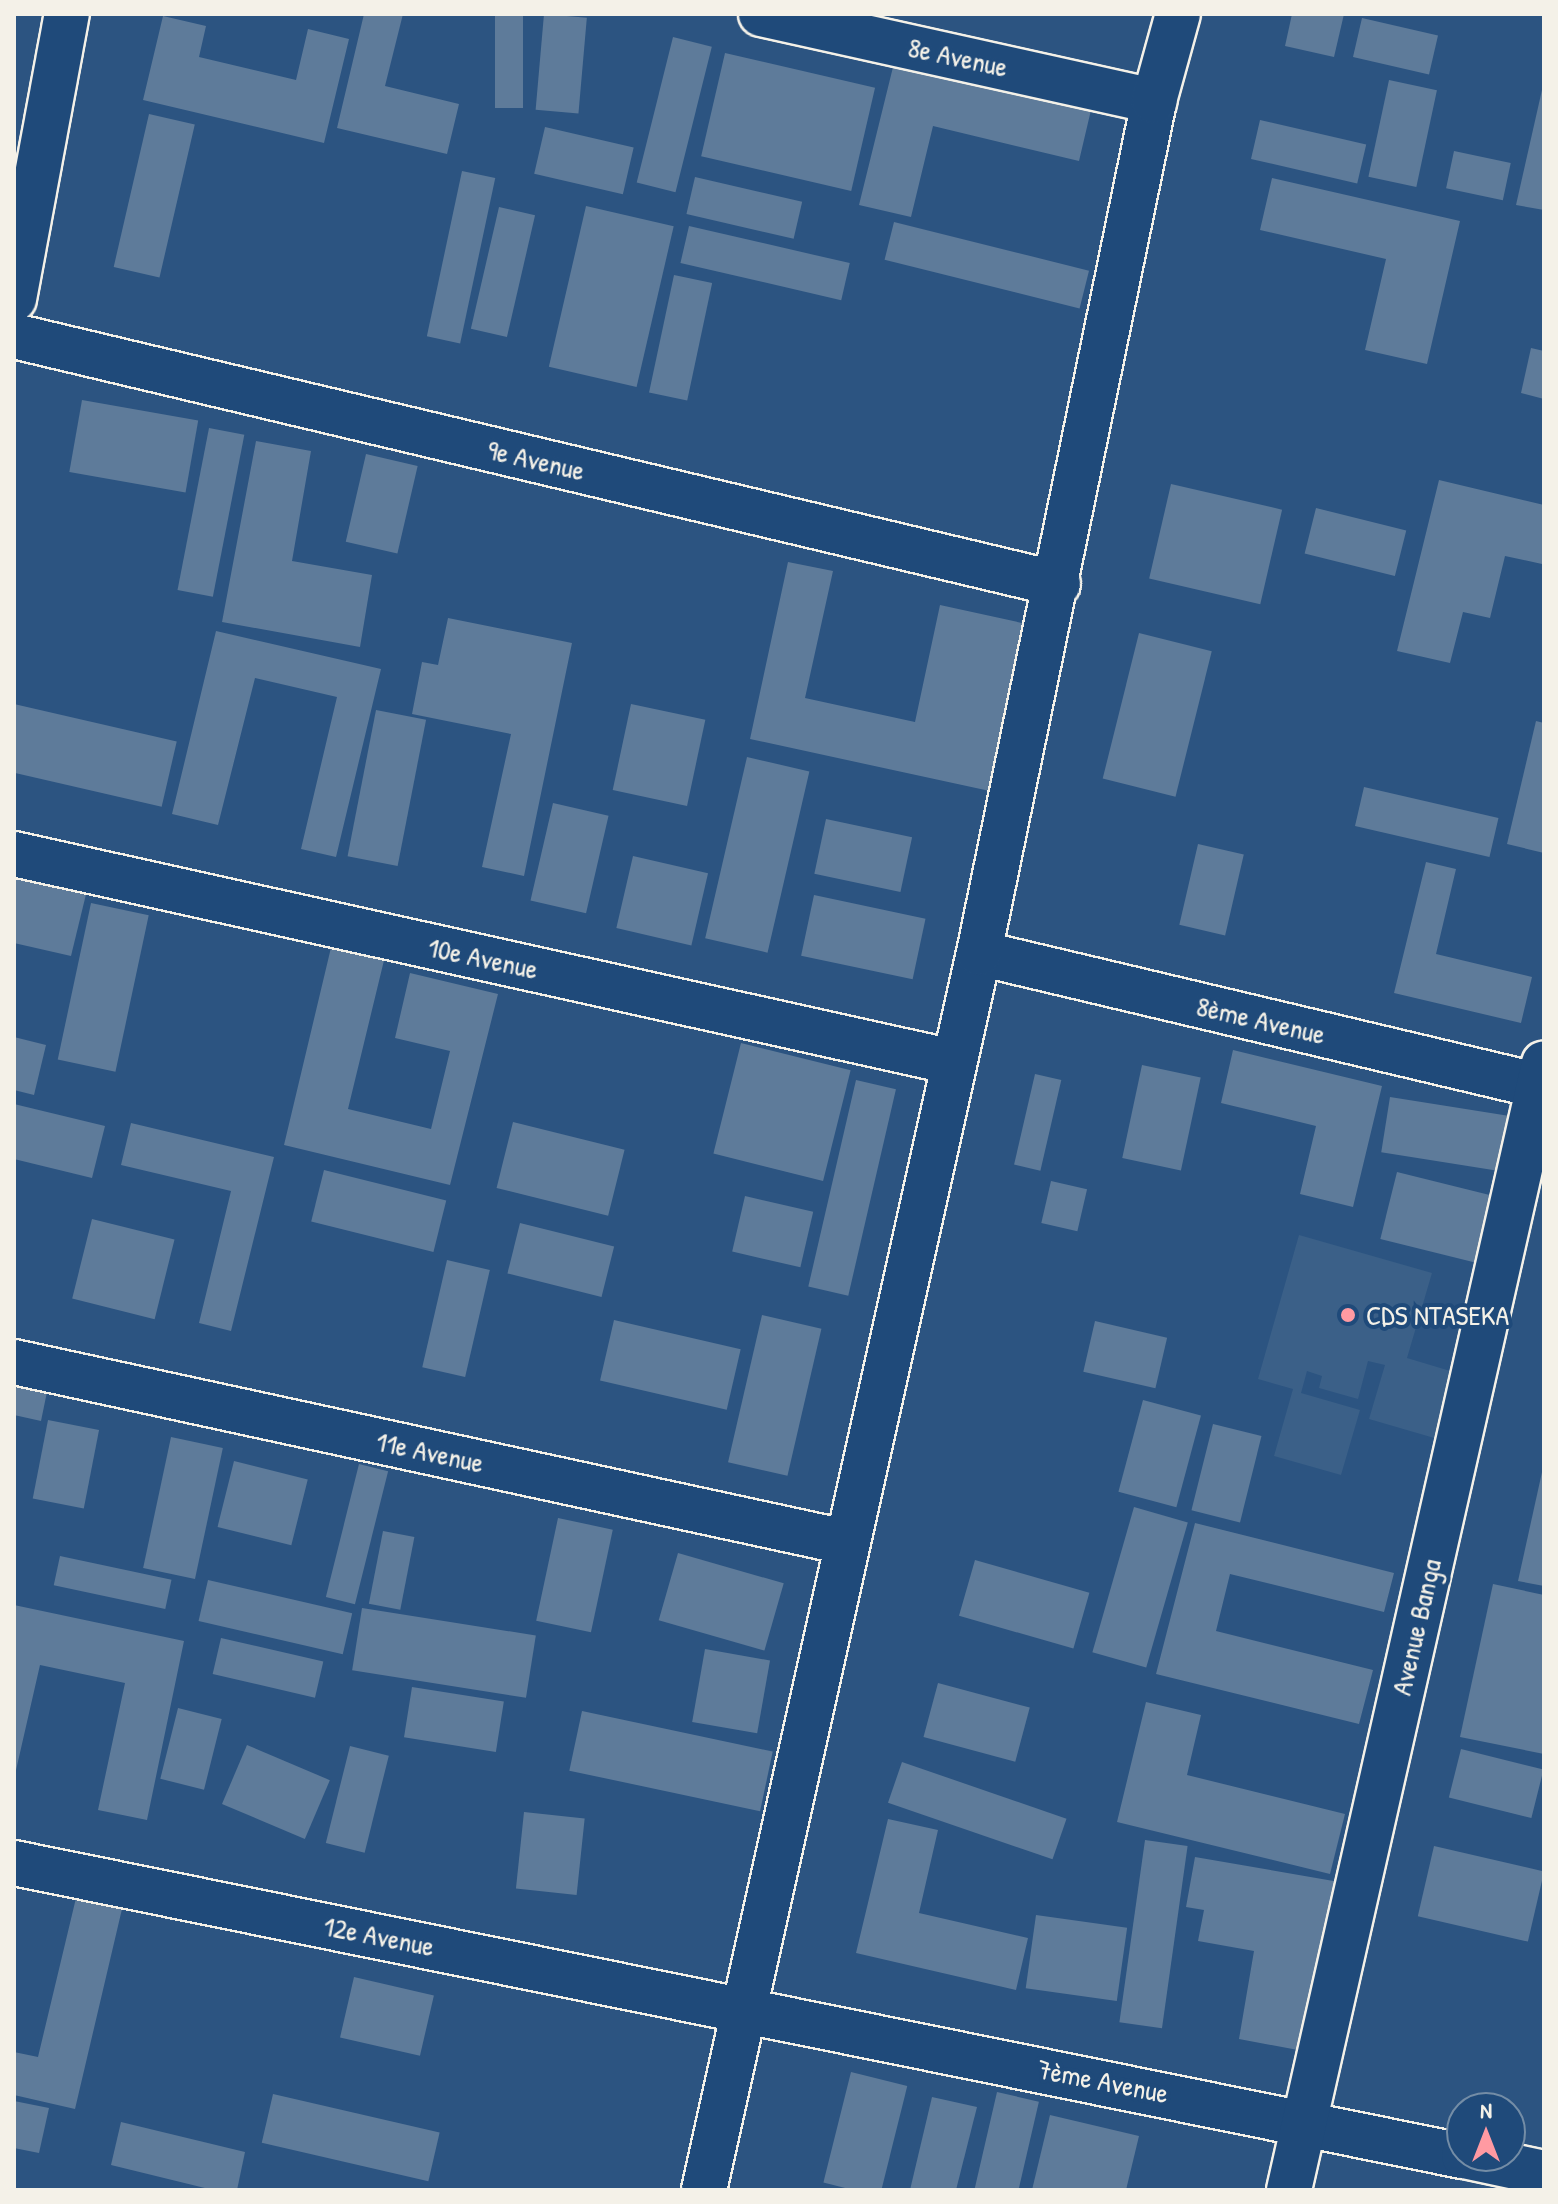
<!DOCTYPE html>
<html>
<head>
<meta charset="utf-8">
<style>
	body { margin:0 }
	#map { position:relative; width:1558px; height:2204px; overflow:hidden; background:#2c5481; font-family:"Patrick Hand",sans-serif }
	div>[style] { position:absolute }
	.built>* { inset:0; background:#3b6088 }
	.building>* { inset:0; background:#5e7b9a; transform-origin:0 0 }
	.roads { filter:drop-shadow(2px 0 #f4f1e8) drop-shadow(-2px 0 #f4f1e8) drop-shadow(0 2px #f4f1e8) drop-shadow(0 -2px #f4f1e8) }
	.minor>* { height:44px; margin:-22px; padding:0 22px; transform-origin:22px; border-radius:22px; background:#1f4a7a }
	.dots>* { width:22px; height:22px; translate:-50% -50%; box-sizing:border-box; border:4px solid #1f4a7a; border-radius:50% }
	span { translate:-50% -50%; white-space:nowrap; text-align:center; line-height:1.15; -webkit-text-stroke:8px #1f4a7a; paint-order:stroke }
	.street-label { font-size:28px; color:#f4f1e8 }
	.poi-label { font-size:28px; color:#f4f1e8 }
	.left { translate:0 -50%; text-align:left }
	.frame { position:absolute; inset:0; border:16px solid #f4f1e8; pointer-events:none }
	.north { position:absolute; left:1446px; top:2092px; width:80px; height:80px; box-sizing:border-box; background:#1f4a7a; border:2px solid #748da6; border-radius:50%; rotate:0deg; font-size:22px; font-weight:700; line-height:32px; text-align:center; color:#f4f1e8 }
	.north::after { content:''; display:block; margin:auto; width:28px; height:36px; background:#ff9aa2; clip-path:polygon(50% 0,100% 100%,50% 72%,0 100%) }
</style>
</head>
<body>
<div id="map">
	<div class="built">
		<i style="clip-path:polygon(1299px 1235px,1432px 1273px,1407px 1358px,1467px 1376px,1448px 1442px,1369px 1419px,1385px 1365px,1368px 1361px,1358px 1399px,1319px 1388px,1322px 1376px,1307px 1371px,1301px 1393px,1360px 1410px,1341px 1475px,1274px 1456px,1293px 1389px,1258px 1379px)"></i>
	</div>
	<div class="building">
		<i style="clip-path:polygon(364px 14px,403px 14px,385px 86px,459px 104px,447px 154px,337px 128px)"></i>
		<i style="left:495px;top:14px;width:28px;height:94px"></i>
		<i style="left:544px;top:14px;width:43px;height:96px;rotate:5deg"></i>
		<i style="clip-path:polygon(1292px 14px,1344px 14px,1334px 57px,1285px 46px)"></i>
		<i style="clip-path:polygon(163px 16px,206px 26px,199px 57px,296px 80px,308px 29px,349px 39px,324px 143px,143px 100px)"></i>
		<i style="left:1362px;top:18px;width:78px;height:40px;rotate:13deg"></i>
		<i style="left:673px;top:37px;width:40px;height:150px;rotate:14deg"></i>
		<i style="left:725px;top:53px;width:154px;height:106px;rotate:13deg"></i>
		<i style="clip-path:polygon(894px 63px,1091px 110px,1079px 161px,933px 126px,911px 217px,859px 205px)"></i>
		<i style="left:1389px;top:80px;width:49px;height:99px;rotate:12deg"></i>
		<i style="clip-path:polygon(1544px 81px,1544px 210px,1516px 205px)"></i>
		<i style="left:149px;top:114px;width:47px;height:157px;rotate:13deg"></i>
		<i style="left:1260px;top:120px;width:109px;height:40px;rotate:13deg"></i>
		<i style="left:545px;top:127px;width:91px;height:48px;rotate:13deg"></i>
		<i style="left:1454px;top:151px;width:58px;height:38px;rotate:12deg"></i>
		<i style="left:462px;top:171px;width:34px;height:169px;rotate:12deg"></i>
		<i style="left:695px;top:177px;width:110px;height:38px;rotate:13deg"></i>
		<i style="clip-path:polygon(1272px 178px,1460px 221px,1427px 364px,1365px 350px,1386px 259px,1260px 230px)"></i>
		<i style="left:586px;top:206px;width:90px;height:165px;rotate:13deg"></i>
		<i style="left:499px;top:207px;width:37px;height:125px;rotate:13deg"></i>
		<i style="left:894px;top:222px;width:201px;height:39px;rotate:14deg"></i>
		<i style="left:689px;top:226px;width:165px;height:38px;rotate:13deg"></i>
		<i style="left:674px;top:275px;width:39px;height:120px;rotate:12deg"></i>
		<i style="clip-path:polygon(1531px 348px,1544px 351px,1544px 399px,1521px 393px)"></i>
		<i style="left:82px;top:400px;width:118px;height:73px;rotate:10deg"></i>
		<i style="left:209px;top:428px;width:36px;height:165px;rotate:11deg"></i>
		<i style="clip-path:polygon(256px 441px,311px 451px,292px 561px,372px 575px,360px 647px,222px 622px)"></i>
		<i style="left:366px;top:454px;width:53px;height:90px;rotate:13deg"></i>
		<i style="clip-path:polygon(1439px 480px,1544px 505px,1542px 564px,1505px 556px,1490px 618px,1463px 612px,1450px 663px,1397px 651px)"></i>
		<i style="left:1171px;top:484px;width:114px;height:97px;rotate:13deg"></i>
		<i style="left:1316px;top:508px;width:93px;height:47px;rotate:14deg"></i>
		<i style="clip-path:polygon(788px 562px,833px 571px,805px 698px,915px 722px,940px 605px,1036px 626px,999px 793px,750px 739px)"></i>
		<i style="clip-path:polygon(448px 618px,572px 643px,524px 876px,482px 867px,511px 734px,412px 714px,422px 662px,438px 665px)"></i>
		<i style="clip-path:polygon(216px 631px,381px 669px,336px 857px,301px 849px,337px 697px,255px 678px,218px 825px,172px 814px)"></i>
		<i style="left:1139px;top:633px;width:75px;height:150px;rotate:14deg"></i>
		<i style="left:14px;top:704px;width:167px;height:67px;rotate:13deg"></i>
		<i style="left:631px;top:704px;width:76px;height:88px;rotate:12deg"></i>
		<i style="left:376px;top:710px;width:51px;height:149px;rotate:11deg"></i>
		<i style="clip-path:polygon(1536px 721px,1544px 723px,1544px 853px,1507px 844px)"></i>
		<i style="left:747px;top:757px;width:64px;height:186px;rotate:13deg"></i>
		<i style="left:1364px;top:787px;width:138px;height:40px;rotate:13deg"></i>
		<i style="left:553px;top:803px;width:57px;height:100px;rotate:13deg"></i>
		<i style="left:826px;top:819px;width:88px;height:56px;rotate:12deg"></i>
		<i style="left:1198px;top:844px;width:47px;height:83px;rotate:13deg"></i>
		<i style="left:633px;top:856px;width:77px;height:74px;rotate:13deg"></i>
		<i style="clip-path:polygon(1426px 862px,1456px 869px,1436px 954px,1532px 977px,1521px 1023px,1394px 993px)"></i>
		<i style="clip-path:polygon(14px 869px,88px 886px,71px 956px,14px 943px)"></i>
		<i style="left:814px;top:895px;width:114px;height:62px;rotate:12deg"></i>
		<i style="left:91px;top:903px;width:59px;height:160px;rotate:12deg"></i>
		<i style="clip-path:polygon(334px 935px,387px 948px,348px 1109px,431px 1129px,450px 1051px,395px 1038px,410px 973px,498px 994px,450px 1185px,284px 1145px)"></i>
		<i style="clip-path:polygon(14px 1037px,46px 1045px,34px 1095px,14px 1090px)"></i>
		<i style="left:741px;top:1043px;width:113px;height:114px;rotate:14deg"></i>
		<i style="clip-path:polygon(1233px 1050px,1382px 1086px,1353px 1207px,1300px 1194px,1316px 1126px,1221px 1103px)"></i>
		<i style="left:1142px;top:1065px;width:60px;height:95px;rotate:12deg"></i>
		<i style="left:1035px;top:1074px;width:27px;height:93px;rotate:13deg"></i>
		<i style="left:856px;top:1080px;width:41px;height:212px;rotate:13deg"></i>
		<i style="left:1390px;top:1097px;width:129px;height:56px;rotate:9deg"></i>
		<i style="clip-path:polygon(14px 1104px,105px 1126px,92px 1178px,14px 1159px)"></i>
		<i style="left:513px;top:1122px;width:115px;height:68px;rotate:14deg"></i>
		<i style="clip-path:polygon(131px 1123px,274px 1157px,231px 1331px,199px 1323px,231px 1191px,121px 1165px)"></i>
		<i style="left:324px;top:1170px;width:126px;height:53px;rotate:14deg"></i>
		<i style="left:1397px;top:1172px;width:109px;height:69px;rotate:14deg"></i>
		<i style="left:1051px;top:1181px;width:37px;height:43px;rotate:13deg"></i>
		<i style="left:745px;top:1196px;width:70px;height:57px;rotate:13deg"></i>
		<i style="left:92px;top:1219px;width:85px;height:82px;rotate:14deg"></i>
		<i style="left:520px;top:1223px;width:97px;height:52px;rotate:14deg"></i>
		<i style="left:447px;top:1260px;width:44px;height:110px;rotate:13deg"></i>
		<i style="left:762px;top:1315px;width:61px;height:151px;rotate:13deg"></i>
		<i style="left:614px;top:1320px;width:130px;height:62px;rotate:13deg"></i>
		<i style="left:1095px;top:1321px;width:74px;height:52px;rotate:13deg"></i>
		<i style="clip-path:polygon(14px 1380px,48px 1387px,41px 1421px,14px 1415px)"></i>
		<i style="left:1143px;top:1400px;width:60px;height:95px;rotate:15deg"></i>
		<i style="left:48px;top:1420px;width:52px;height:80px;rotate:11deg"></i>
		<i style="left:1213px;top:1424px;width:50px;height:89px;rotate:14deg"></i>
		<i style="left:171px;top:1437px;width:53px;height:134px;rotate:12deg"></i>
		<i style="left:234px;top:1461px;width:76px;height:68px;rotate:14deg"></i>
		<i style="clip-path:polygon(1544px 1463px,1544px 1586px,1518px 1581px)"></i>
		<i style="left:359px;top:1464px;width:30px;height:137px;rotate:14deg"></i>
		<i style="left:1134px;top:1507px;width:56px;height:151px;rotate:16deg"></i>
		<i style="left:558px;top:1518px;width:56px;height:105px;rotate:12deg"></i>
		<i style="clip-path:polygon(1195px 1523px,1394px 1573px,1384px 1612px,1230px 1574px,1216px 1631px,1373px 1670px,1359px 1724px,1156px 1674px)"></i>
		<i style="left:383px;top:1531px;width:32px;height:74px;rotate:11deg"></i>
		<i style="left:678px;top:1553px;width:110px;height:70px;rotate:16deg"></i>
		<i style="left:60px;top:1556px;width:114px;height:30px;rotate:12deg"></i>
		<i style="left:975px;top:1560px;width:119px;height:58px;rotate:16deg"></i>
		<i style="left:208px;top:1580px;width:148px;height:42px;rotate:13deg"></i>
		<i style="clip-path:polygon(1493px 1584px,1544px 1595px,1544px 1754px,1460px 1737px)"></i>
		<i style="clip-path:polygon(14px 1605px,184px 1641px,147px 1820px,98px 1810px,125px 1683px,40px 1665px,14px 1779px)"></i>
		<i style="left:362px;top:1608px;width:176px;height:63px;rotate:9deg"></i>
		<i style="left:221px;top:1638px;width:105px;height:37px;rotate:13deg"></i>
		<i style="left:705px;top:1649px;width:66px;height:74px;rotate:10deg"></i>
		<i style="left:938px;top:1683px;width:95px;height:56px;rotate:15deg"></i>
		<i style="left:412px;top:1687px;width:93px;height:51px;rotate:9deg"></i>
		<i style="clip-path:polygon(1146px 1702px,1201px 1715px,1187px 1775px,1345px 1814px,1330px 1874px,1117px 1822px)"></i>
		<i style="left:178px;top:1708px;width:45px;height:73px;rotate:14deg"></i>
		<i style="left:582px;top:1711px;width:195px;height:61px;rotate:12deg"></i>
		<i style="left:247px;top:1745px;width:90px;height:64px;rotate:23deg"></i>
		<i style="left:350px;top:1746px;width:40px;height:100px;rotate:14deg"></i>
		<i style="left:1461px;top:1749px;width:85px;height:50px;rotate:14deg"></i>
		<i style="left:902px;top:1762px;width:174px;height:43px;rotate:19deg"></i>
		<i style="left:524px;top:1812px;width:61px;height:77px;rotate:6deg"></i>
		<i style="clip-path:polygon(888px 1819px,938px 1830px,919px 1913px,1028px 1938px,1016px 1990px,856px 1953px)"></i>
		<i style="left:1145px;top:1840px;width:43px;height:184px;rotate:8deg"></i>
		<i style="left:1434px;top:1846px;width:113px;height:72px;rotate:13deg"></i>
		<i style="clip-path:polygon(1195px 1857px,1345px 1883px,1314px 2053px,1239px 2039px,1254px 1951px,1198px 1941px,1204px 1910px,1186px 1907px)"></i>
		<i style="clip-path:polygon(76px 1898px,122px 1909px,75px 2109px,14px 2095px,14px 2052px,38px 2057px)"></i>
		<i style="left:1036px;top:1915px;width:92px;height:74px;rotate:8deg"></i>
		<i style="left:354px;top:1977px;width:82px;height:62px;rotate:13deg"></i>
		<i style="left:851px;top:2072px;width:58px;height:114px;rotate:14deg"></i>
		<i style="left:997px;top:2092px;width:43px;height:101px;rotate:13deg"></i>
		<i style="left:273px;top:2094px;width:171px;height:50px;rotate:13deg"></i>
		<i style="clip-path:polygon(932px 2097px,977px 2107px,956px 2190px,910px 2190px)"></i>
		<i style="clip-path:polygon(14px 2101px,49px 2108px,39px 2153px,14px 2148px)"></i>
		<i style="clip-path:polygon(1050px 2115px,1139px 2136px,1126px 2190px,1032px 2190px)"></i>
		<i style="clip-path:polygon(121px 2122px,245px 2152px,237px 2190px,213px 2190px,111px 2165px)"></i>
	</div>
	<div class="roads">
		<div class="minor">
			<i style="left:761px;top:14px;width:403px;rotate:12.5deg"></i>
			<i style="left:14px;top:299px;width:290px;rotate:-79.5deg"></i>
			<i style="left:14px;top:336px;width:1073px;rotate:13.36deg"></i>
			<i style="left:14px;top:854px;width:962px;rotate:12.49deg"></i>
			<i style="left:979px;top:953px;width:581px;rotate:13.34deg"></i>
			<i style="left:14px;top:1362px;width:850px;rotate:12.22deg"></i>
			<i style="left:14px;top:1863px;width:1477px;rotate:11.44deg"></i>
			<i style="left:1464px;top:2156px;width:82px;rotate:12deg"></i>
			<i style="left:704px;top:2190px;width:1267px;rotate:-77.47deg"></i>
			<i style="left:979px;top:953px;width:870px;rotate:-78.39deg"></i>
			<i style="left:1154px;top:101px;width:90px;rotate:-74.6deg"></i>
			<i style="left:1289px;top:2190px;width:1155px;rotate:-77.25deg"></i>
		</div>
	</div>
	<div class="dots">
		<i style="left:1348px;top:1315px;background:#ff9aa2"></i>
	</div>
	<div class="street-label">
		<span style="left:958px;top:57px;rotate:12deg">8e Avenue</span>
		<span style="left:536px;top:460px;rotate:13deg">9e Avenue</span>
		<span style="left:483px;top:958px;rotate:12deg">10e Avenue</span>
		<span style="left:1261px;top:1020px;rotate:13deg">8ème Avenue</span>
		<span style="left:430px;top:1452px;rotate:12deg">11e Avenue</span>
		<span style="left:1416px;top:1627px;rotate:-77deg">Avenue Banga</span>
		<span style="left:379px;top:1936px;rotate:11deg">12e Avenue</span>
		<span style="left:1103px;top:2081px;rotate:11deg">7ème Avenue</span>
	</div>
	<div class="poi-label">
		<span class="left" style="left:1366px;top:1315px">CDS NTASEKA</span>
	</div>
	<div class="frame"></div>
	<div class="north">N</div>
</div>
</body>
</html>
